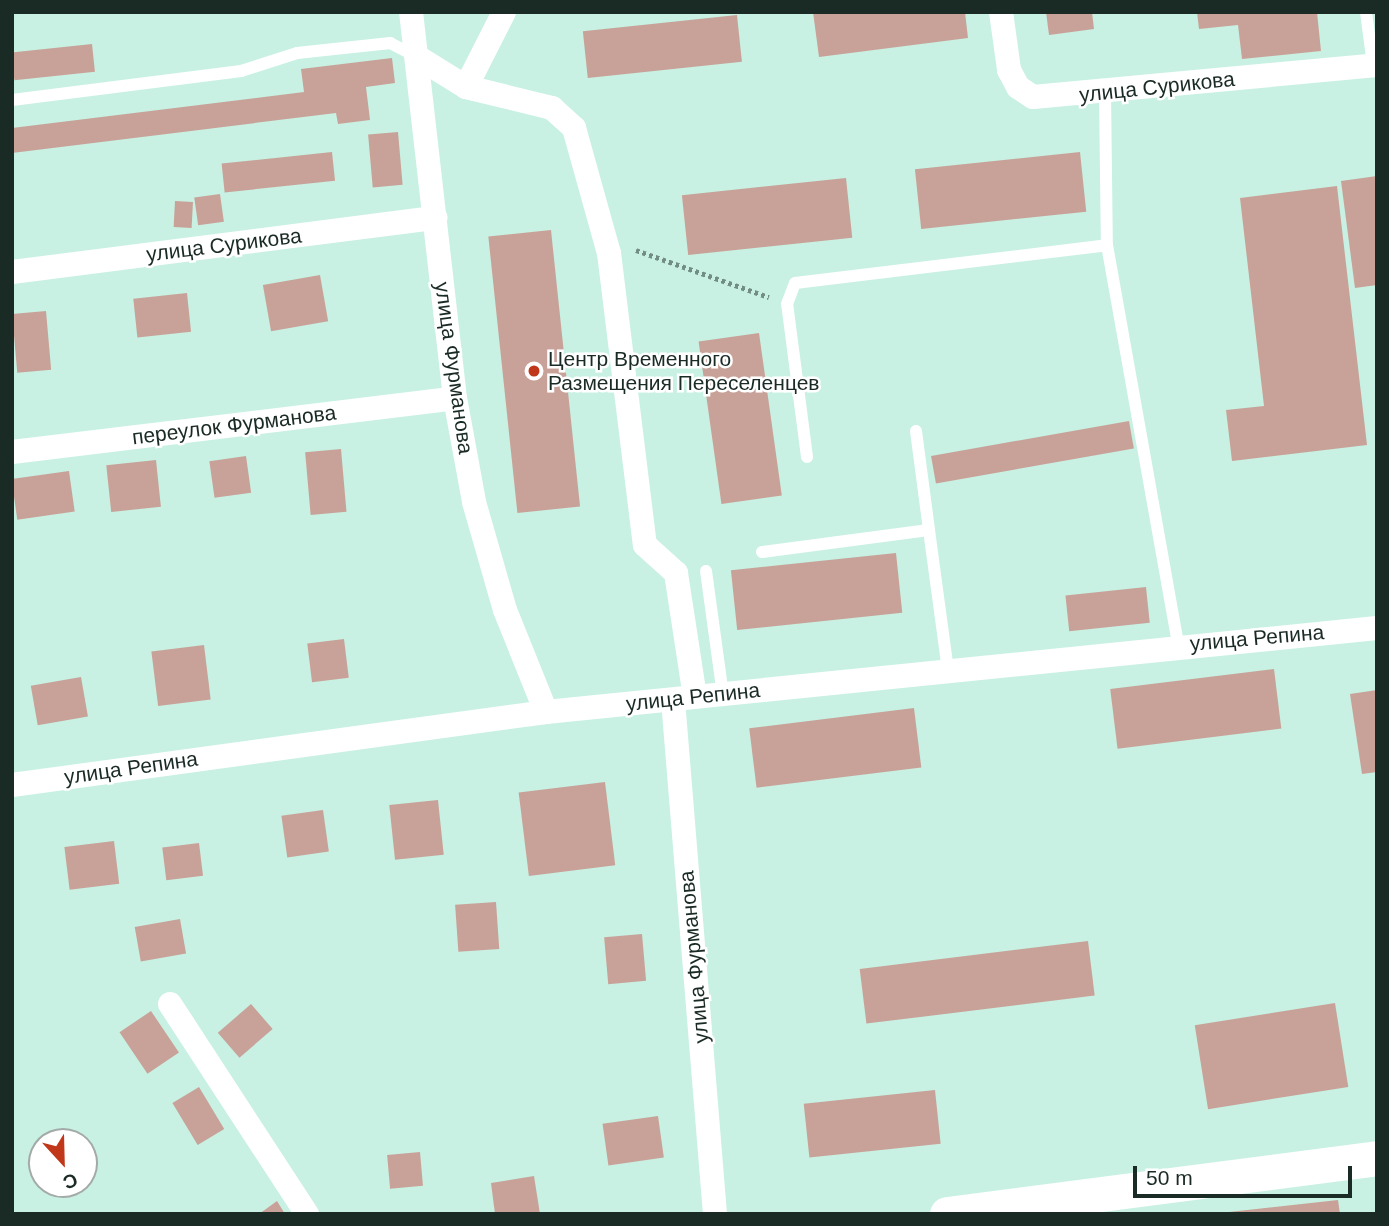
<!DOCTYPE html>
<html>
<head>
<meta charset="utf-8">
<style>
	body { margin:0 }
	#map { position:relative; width:1389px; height:1226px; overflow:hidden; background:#c8f1e3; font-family:Helvetica,sans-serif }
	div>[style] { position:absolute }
	.building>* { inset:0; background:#c8a299; transform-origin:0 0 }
	.path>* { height:4.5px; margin-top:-2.25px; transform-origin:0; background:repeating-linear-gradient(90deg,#718d84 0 3.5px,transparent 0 7px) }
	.lane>* { height:12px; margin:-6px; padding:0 6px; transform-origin:6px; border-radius:6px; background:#fff }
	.street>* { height:24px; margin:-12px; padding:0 12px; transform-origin:12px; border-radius:12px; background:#fff }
	.secondary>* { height:35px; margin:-17.5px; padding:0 17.5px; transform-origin:17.5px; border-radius:17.5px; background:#fff }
	.dots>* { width:19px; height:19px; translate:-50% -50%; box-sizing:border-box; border:4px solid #fff; border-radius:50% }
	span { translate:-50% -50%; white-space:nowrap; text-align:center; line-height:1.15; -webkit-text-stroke:5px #fff; paint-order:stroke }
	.street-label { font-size:21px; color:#1a2a25 }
	.poi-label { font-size:21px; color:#1a2a25 }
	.left { translate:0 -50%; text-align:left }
	.frame { position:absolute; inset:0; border:14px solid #1a2a25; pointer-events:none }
	.north { position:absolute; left:28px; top:1128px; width:70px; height:70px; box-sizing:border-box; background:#fff; border:2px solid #a3aaa8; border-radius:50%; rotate:158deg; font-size:19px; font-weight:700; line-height:28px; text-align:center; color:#1a2a25 }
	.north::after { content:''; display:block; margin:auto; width:24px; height:32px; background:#c13719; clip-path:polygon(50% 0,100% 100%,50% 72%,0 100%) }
	.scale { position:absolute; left:1133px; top:1166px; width:219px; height:32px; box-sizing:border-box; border:4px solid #1a2a25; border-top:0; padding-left:9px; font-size:21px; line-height:24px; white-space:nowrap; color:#1a2a25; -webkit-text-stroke:5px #fff; paint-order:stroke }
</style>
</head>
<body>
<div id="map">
	<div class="building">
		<i style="clip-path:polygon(813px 12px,965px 12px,968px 38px,819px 57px)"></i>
		<i style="clip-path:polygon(1046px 12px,1092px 12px,1094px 29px,1049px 35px)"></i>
		<i style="clip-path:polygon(1197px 12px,1317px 12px,1321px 51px,1242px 59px,1238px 25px,1199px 29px)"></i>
		<i style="left:737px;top:15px;width:47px;height:155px;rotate:84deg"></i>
		<i style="left:92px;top:44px;width:28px;height:81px;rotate:84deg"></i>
		<i style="clip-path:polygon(392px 58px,395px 83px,366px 87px,370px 120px,338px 124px,336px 113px,12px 153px,12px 128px,304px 92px,301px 69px)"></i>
		<i style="left:398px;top:132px;width:53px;height:30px;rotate:85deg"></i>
		<i style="left:332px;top:152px;width:29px;height:111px;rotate:84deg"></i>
		<i style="left:1080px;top:152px;width:60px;height:166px;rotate:84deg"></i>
		<i style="clip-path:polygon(1377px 176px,1377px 285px,1355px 288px,1341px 181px)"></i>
		<i style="left:846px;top:178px;width:60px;height:165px;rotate:84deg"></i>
		<i style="clip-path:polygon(1337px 186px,1367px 445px,1232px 461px,1226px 410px,1264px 406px,1240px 198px)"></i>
		<i style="left:220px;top:194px;width:28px;height:26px;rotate:82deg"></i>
		<i style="left:175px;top:201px;width:18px;height:26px;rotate:3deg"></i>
		<i style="left:551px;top:230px;width:278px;height:63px;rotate:84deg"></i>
		<i style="left:320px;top:275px;width:47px;height:58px;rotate:80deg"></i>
		<i style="left:187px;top:293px;width:39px;height:54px;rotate:84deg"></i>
		<i style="left:46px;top:311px;width:59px;height:34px;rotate:85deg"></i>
		<i style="left:759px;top:333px;width:164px;height:61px;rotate:82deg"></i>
		<i style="left:1129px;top:421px;width:28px;height:201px;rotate:80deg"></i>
		<i style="left:341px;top:449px;width:63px;height:36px;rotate:85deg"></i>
		<i style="left:246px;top:456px;width:37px;height:37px;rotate:82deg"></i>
		<i style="left:156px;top:460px;width:47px;height:50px;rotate:84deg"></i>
		<i style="left:69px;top:471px;width:41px;height:58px;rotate:82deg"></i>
		<i style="left:896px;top:553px;width:60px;height:166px;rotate:84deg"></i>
		<i style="left:1146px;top:587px;width:36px;height:81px;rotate:84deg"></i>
		<i style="left:344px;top:639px;width:39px;height:37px;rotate:83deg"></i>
		<i style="left:204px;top:645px;width:55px;height:53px;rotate:83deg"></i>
		<i style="left:1274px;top:669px;width:60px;height:165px;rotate:83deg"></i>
		<i style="left:81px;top:677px;width:40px;height:51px;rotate:80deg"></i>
		<i style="clip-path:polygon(1377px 690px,1377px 772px,1362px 774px,1350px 694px)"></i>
		<i style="left:914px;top:708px;width:60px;height:166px;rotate:83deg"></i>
		<i style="left:605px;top:782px;width:84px;height:87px;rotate:83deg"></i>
		<i style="left:438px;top:800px;width:55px;height:49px;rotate:84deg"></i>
		<i style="left:323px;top:810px;width:42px;height:42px;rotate:82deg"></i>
		<i style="left:114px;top:841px;width:43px;height:50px;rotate:83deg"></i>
		<i style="left:199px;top:843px;width:33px;height:37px;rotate:83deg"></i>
		<i style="left:496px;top:902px;width:47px;height:41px;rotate:86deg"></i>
		<i style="left:180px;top:919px;width:35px;height:46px;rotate:80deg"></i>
		<i style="left:642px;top:934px;width:47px;height:38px;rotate:85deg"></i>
		<i style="left:1088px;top:941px;width:55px;height:230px;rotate:83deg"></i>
		<i style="left:1335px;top:1003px;width:85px;height:142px;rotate:81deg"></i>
		<i style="left:251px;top:1004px;width:33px;height:44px;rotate:49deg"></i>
		<i style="left:151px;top:1011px;width:50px;height:38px;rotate:56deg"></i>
		<i style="left:199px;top:1087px;width:49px;height:31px;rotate:59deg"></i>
		<i style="left:935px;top:1090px;width:54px;height:132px;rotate:84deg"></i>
		<i style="left:658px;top:1116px;width:42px;height:56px;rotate:82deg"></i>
		<i style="left:420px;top:1152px;width:34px;height:33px;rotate:85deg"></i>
		<i style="clip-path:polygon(534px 1176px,540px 1214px,495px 1214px,491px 1183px)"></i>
		<i style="clip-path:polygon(1338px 1200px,1340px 1214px,1229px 1214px,1229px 1212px)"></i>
		<i style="clip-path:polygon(277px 1201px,285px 1214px,259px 1214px)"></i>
	</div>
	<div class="path">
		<i style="left:636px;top:250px;width:141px;rotate:19.5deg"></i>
	</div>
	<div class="lane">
		<i style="left:1366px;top:12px;width:53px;rotate:82.5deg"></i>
		<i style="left:1105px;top:92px;width:153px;rotate:89.3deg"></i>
		<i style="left:1107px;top:245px;width:406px;rotate:79.9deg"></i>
		<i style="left:12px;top:100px;width:231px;rotate:-7.2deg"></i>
		<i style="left:241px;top:71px;width:59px;rotate:-17.8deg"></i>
		<i style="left:297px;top:53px;width:94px;rotate:-6.1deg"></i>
		<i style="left:390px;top:43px;width:29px;rotate:27deg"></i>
		<i style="left:916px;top:431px;width:100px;rotate:82.5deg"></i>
		<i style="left:807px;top:457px;width:154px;rotate:-97.4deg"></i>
		<i style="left:787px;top:304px;width:22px;rotate:-69deg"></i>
		<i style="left:795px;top:283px;width:314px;rotate:-6.9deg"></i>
		<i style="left:762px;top:552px;width:168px;rotate:-7.5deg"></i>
		<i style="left:929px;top:530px;width:141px;rotate:82.3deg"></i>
		<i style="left:706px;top:571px;width:125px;rotate:82.2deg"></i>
	</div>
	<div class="street">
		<i style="left:411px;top:12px;width:388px;rotate:83.5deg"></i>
		<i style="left:455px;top:398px;width:106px;rotate:79.6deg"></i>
		<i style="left:474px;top:502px;width:112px;rotate:74deg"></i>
		<i style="left:505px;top:610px;width:110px;rotate:68.1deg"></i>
		<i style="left:1001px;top:12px;width:59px;rotate:82.1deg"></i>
		<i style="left:1009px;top:70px;width:19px;rotate:62deg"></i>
		<i style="left:1018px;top:87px;width:18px;rotate:34deg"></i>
		<i style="left:1033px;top:97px;width:345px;rotate:-5.3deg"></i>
		<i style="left:419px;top:58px;width:55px;rotate:31.7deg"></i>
		<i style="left:466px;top:87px;width:89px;rotate:13.7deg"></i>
		<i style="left:552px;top:108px;width:30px;rotate:42deg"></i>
		<i style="left:574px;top:128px;width:130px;rotate:74.4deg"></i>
		<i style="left:609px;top:253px;width:294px;rotate:83deg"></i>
		<i style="left:645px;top:545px;width:42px;rotate:42.1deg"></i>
		<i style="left:676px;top:573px;width:125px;rotate:81.3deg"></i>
		<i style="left:466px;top:87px;width:84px;rotate:-63.1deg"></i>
		<i style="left:12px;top:272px;width:427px;rotate:-7.3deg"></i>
		<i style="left:12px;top:452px;width:446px;rotate:-6.9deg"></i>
		<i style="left:673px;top:700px;width:516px;rotate:85.33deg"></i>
		<i style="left:12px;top:785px;width:539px;rotate:-7.78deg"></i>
		<i style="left:546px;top:712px;width:835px;rotate:-5.77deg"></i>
		<i style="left:170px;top:1004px;width:251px;rotate:56.9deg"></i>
	</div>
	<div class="secondary">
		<i style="left:947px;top:1214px;width:434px;rotate:-7.4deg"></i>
	</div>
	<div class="dots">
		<i style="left:534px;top:371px;background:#c13719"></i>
	</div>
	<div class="street-label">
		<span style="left:1157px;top:87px;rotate:-6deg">улица Сурикова</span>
		<span style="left:224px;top:245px;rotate:-7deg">улица Сурикова</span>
		<span style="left:454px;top:368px;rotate:82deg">улица Фурманова</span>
		<span style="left:234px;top:425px;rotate:-7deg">переулок Фурманова</span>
		<span style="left:1257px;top:638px;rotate:-5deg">улица Репина</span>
		<span style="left:693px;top:697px;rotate:-6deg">улица Репина</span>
		<span style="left:131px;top:768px;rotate:-8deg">улица Репина</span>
		<span style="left:694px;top:957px;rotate:-95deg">улица Фурманова</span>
	</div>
	<div class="poi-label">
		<span class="left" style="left:548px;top:371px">Центр Временного<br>Размещения Переселенцев</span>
	</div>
	<div class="frame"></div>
	<div class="north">С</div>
	<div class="scale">50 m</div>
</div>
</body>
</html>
